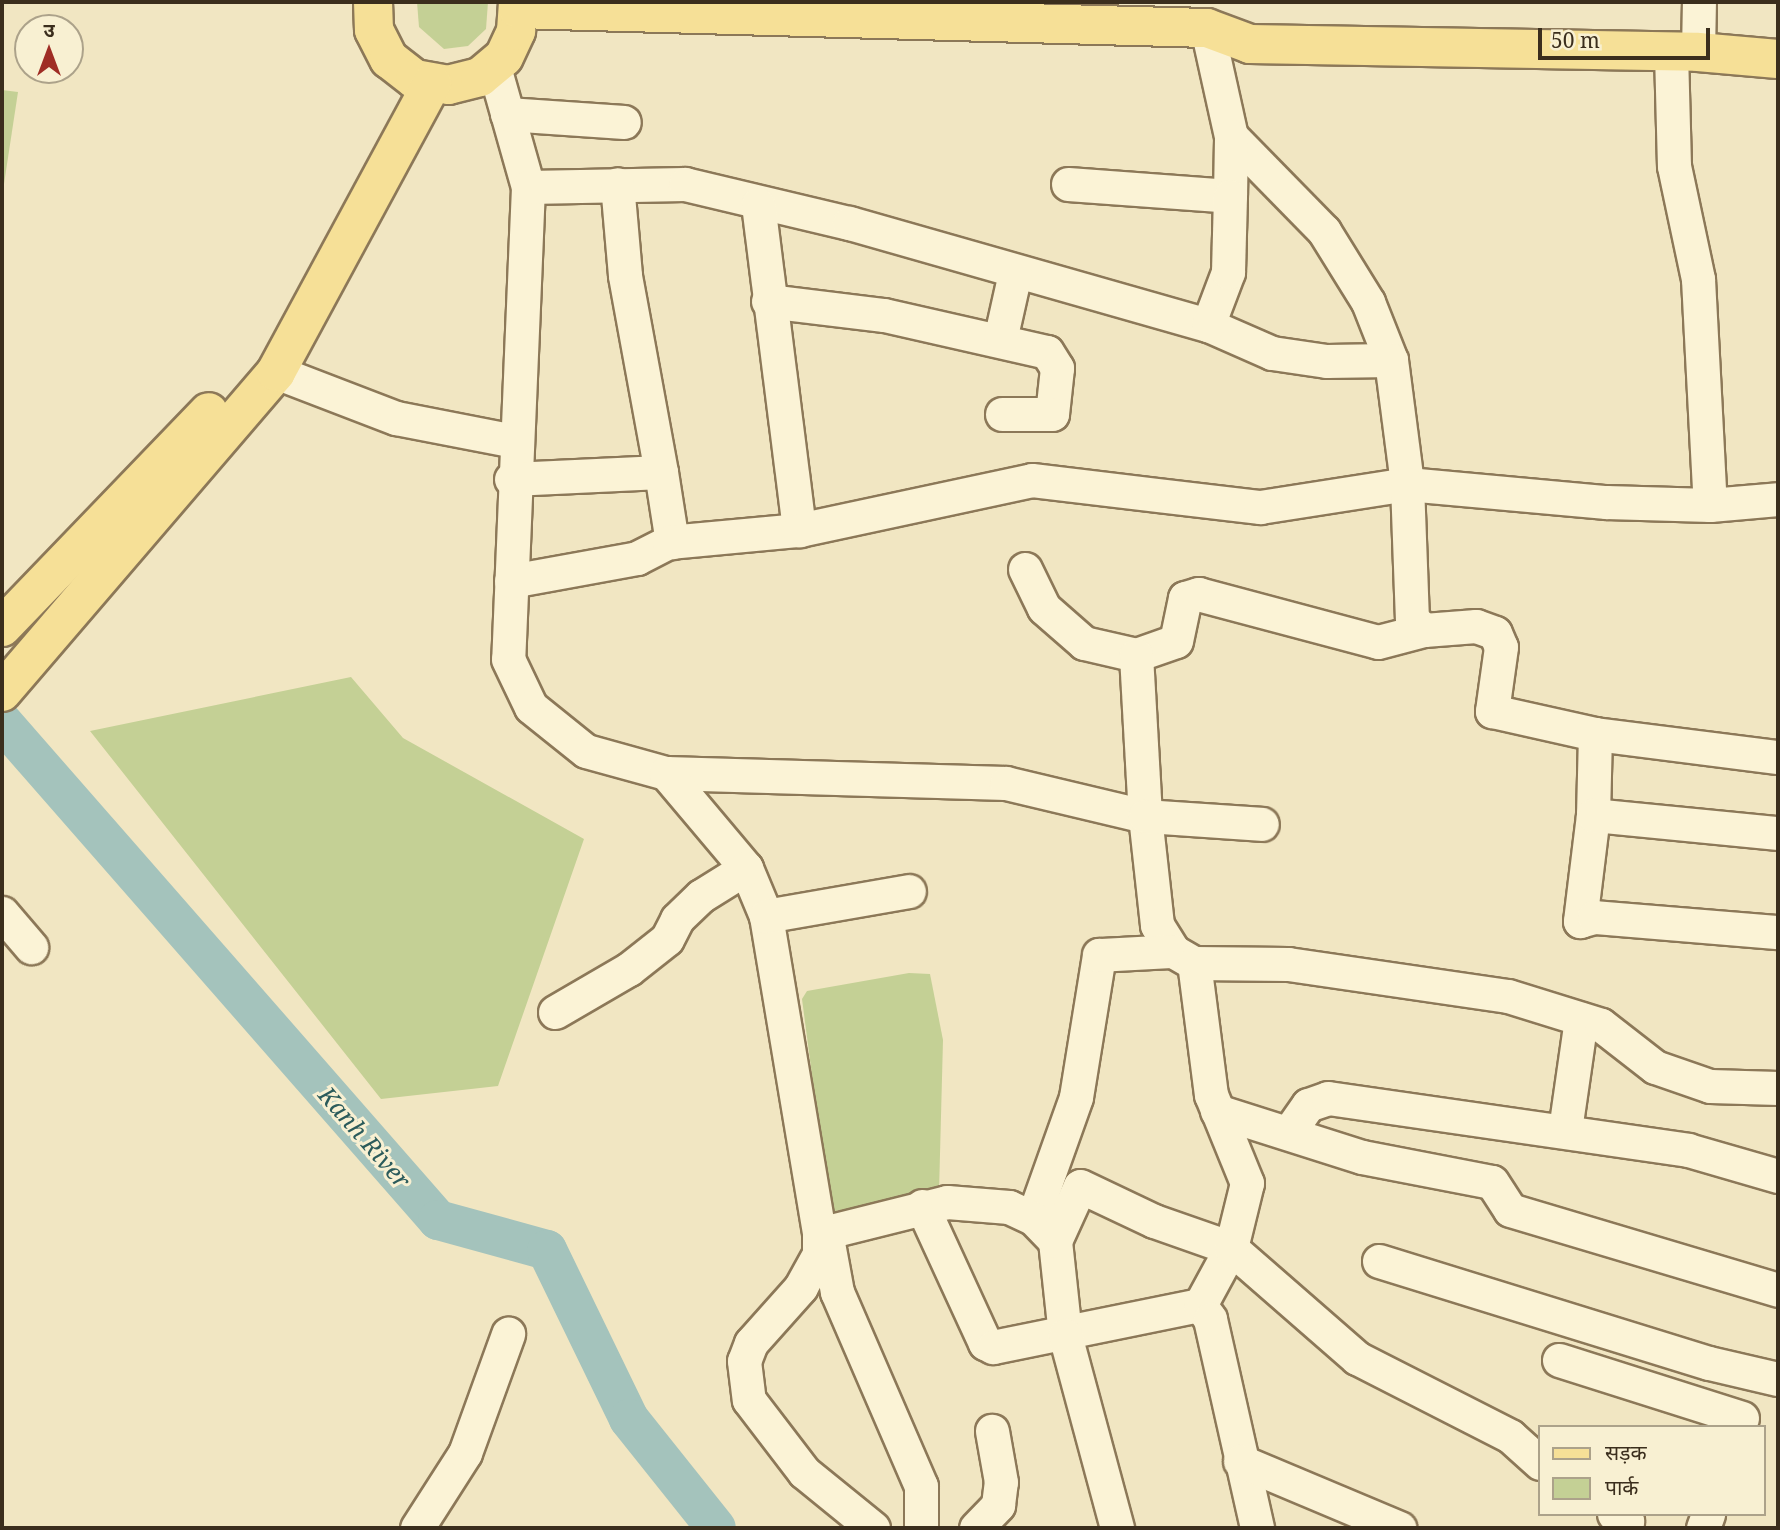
<!DOCTYPE html>
<html>
<head>
<meta charset="utf-8">
<style>
	body { margin:0 }
	#map { position:relative; width:1780px; height:1530px; overflow:hidden; background:#f1e6c2; font-family:"Noto Serif","Noto Sans Devanagari",serif }
	div>[style] { position:absolute }
	.green>* { inset:0; background:#c4d095 }
	.river>* { height:40px; margin:-20px; padding:0 20px; transform-origin:20px; border-radius:20px; background:#a4c3bc }
	.roads { filter:drop-shadow(2px 0 #8c7858) drop-shadow(-2px 0 #8c7858) drop-shadow(0 2px #8c7858) drop-shadow(0 -2px #8c7858) }
	.minor>* { height:33px; margin:-16.5px; padding:0 16.5px; transform-origin:16.5px; border-radius:16.5px; background:#fbf3d6 }
	.major>* { height:38px; margin:-19px; padding:0 19px; transform-origin:19px; border-radius:19px; background:#f6e097 }
	span { translate:-50% -50%; white-space:nowrap; text-align:center; line-height:1.15; -webkit-text-stroke:6px #f8f0d2; paint-order:stroke }
	.water-label { font-size:24px; color:#2b5b5b; font-style:italic }
	.frame { position:absolute; inset:0; border:4px solid #3b2e1d; pointer-events:none }
	.legend { position:absolute; left:1538px; top:1425px; width:228px; height:91px; box-sizing:border-box; background:#f8f0d2; border:2px solid #aca28a; margin:0; padding:9px 12px; list-style:none; font-size:21px; color:#3b2e1d }
	.legend li { display:flex; align-items:center; gap:14px; height:35px }
	.legend b { width:35px; border:2px solid #aca28a }
	.north { position:absolute; left:14px; top:14px; width:70px; height:70px; box-sizing:border-box; background:#f8f0d2; border:2px solid #aca28a; border-radius:50%; rotate:0deg; font-size:19px; font-weight:700; line-height:28px; text-align:center; color:#3b2e1d }
	.north::after { content:''; display:block; margin:auto; width:24px; height:32px; background:#9f2d24; clip-path:polygon(50% 0,100% 100%,50% 72%,0 100%) }
	.scale { position:absolute; left:1538px; top:28px; width:172px; height:32px; box-sizing:border-box; border:4px solid #3b2e1d; border-top:0; padding-left:9px; font-size:21px; line-height:24px; white-space:nowrap; color:#3b2e1d; -webkit-text-stroke:5px #f8f0d2; paint-order:stroke }
</style>
</head>
<body>
<div id="map">
	<div class="green">
		<i style="clip-path:polygon(417px 2px,488px 2px,486px 29px,468px 46px,444px 49px,419px 27px)"></i>
		<i style="clip-path:polygon(2px 90px,18px 92px,2px 197px)"></i>
		<i style="clip-path:polygon(351px 677px,403px 738px,584px 839px,498px 1086px,381px 1099px,90px 731px)"></i>
		<i style="clip-path:polygon(909px 973px,930px 974px,943px 1040px,939px 1192px,830px 1212px,802px 999px,807px 991px)"></i>
	</div>
	<div class="river">
		<i style="left:2px;top:722px;width:662px;rotate:48.8deg"></i>
		<i style="left:438px;top:1220px;width:113px;rotate:15.4deg"></i>
		<i style="left:547px;top:1250px;width:188px;rotate:64.1deg"></i>
		<i style="left:629px;top:1419px;width:139px;rotate:51.4deg"></i>
	</div>
	<div class="roads">
		<div class="minor">
			<i style="left:1207px;top:28px;width:111px;rotate:77.5deg"></i>
			<i style="left:1231px;top:136px;width:133px;rotate:45.6deg"></i>
			<i style="left:1324px;top:231px;width:84px;rotate:58.2deg"></i>
			<i style="left:1368px;top:302px;width:62px;rotate:68.4deg"></i>
			<i style="left:1391px;top:360px;width:125px;rotate:82.6deg"></i>
			<i style="left:1407px;top:484px;width:200px;rotate:5.2deg"></i>
			<i style="left:1606px;top:502px;width:104px;rotate:1.7deg"></i>
			<i style="left:1710px;top:505px;width:68px;rotate:-5deg"></i>
			<i style="left:1671px;top:52px;width:114px;rotate:88.5deg"></i>
			<i style="left:1674px;top:166px;width:116px;rotate:78deg"></i>
			<i style="left:1698px;top:279px;width:226px;rotate:87deg"></i>
			<i style="left:1698px;top:52px;width:50px;rotate:-88.9deg"></i>
			<i style="left:494px;top:67px;width:125px;rotate:74.2deg"></i>
			<i style="left:528px;top:187px;width:472px;rotate:92.4deg"></i>
			<i style="left:508px;top:659px;width:53px;rotate:64.4deg"></i>
			<i style="left:531px;top:707px;width:70px;rotate:38.7deg"></i>
			<i style="left:586px;top:751px;width:83px;rotate:15.4deg"></i>
			<i style="left:666px;top:773px;width:340px;rotate:1.7deg"></i>
			<i style="left:1006px;top:783px;width:143px;rotate:13.4deg"></i>
			<i style="left:1145px;top:816px;width:110px;rotate:83.7deg"></i>
			<i style="left:1157px;top:925px;width:31px;rotate:58deg"></i>
			<i style="left:1173px;top:951px;width:24px;rotate:30deg"></i>
			<i style="left:507px;top:114px;width:117px;rotate:3.9deg"></i>
			<i style="left:1068px;top:184px;width:162px;rotate:4.2deg"></i>
			<i style="left:1230px;top:196px;width:60px;rotate:-89deg"></i>
			<i style="left:528px;top:187px;width:157px;rotate:-1.1deg"></i>
			<i style="left:685px;top:184px;width:169px;rotate:13.4deg"></i>
			<i style="left:849px;top:223px;width:373px;rotate:15.9deg"></i>
			<i style="left:1208px;top:325px;width:70px;rotate:23.6deg"></i>
			<i style="left:1272px;top:353px;width:55px;rotate:8.4deg"></i>
			<i style="left:1326px;top:361px;width:65px;rotate:-0.9deg"></i>
			<i style="left:758px;top:204px;width:329px;rotate:82.8deg"></i>
			<i style="left:768px;top:301px;width:117px;rotate:6.9deg"></i>
			<i style="left:884px;top:315px;width:167px;rotate:12.8deg"></i>
			<i style="left:1047px;top:352px;width:19px;rotate:58deg"></i>
			<i style="left:1057px;top:368px;width:46px;rotate:96.2deg"></i>
			<i style="left:1052px;top:414px;width:50px;rotate:180deg"></i>
			<i style="left:1208px;top:325px;width:57px;rotate:-69.3deg"></i>
			<i style="left:1228px;top:272px;width:76px;rotate:-88.5deg"></i>
			<i style="left:1000px;top:340px;width:69px;rotate:-77.4deg"></i>
			<i style="left:276px;top:372px;width:129px;rotate:21deg"></i>
			<i style="left:396px;top:418px;width:120px;rotate:11deg"></i>
			<i style="left:661px;top:472px;width:71px;rotate:81.1deg"></i>
			<i style="left:511px;top:479px;width:150px;rotate:-2.7deg"></i>
			<i style="left:661px;top:472px;width:200px;rotate:-100.4deg"></i>
			<i style="left:625px;top:275px;width:91px;rotate:-95deg"></i>
			<i style="left:1025px;top:569px;width:43px;rotate:64deg"></i>
			<i style="left:1044px;top:608px;width:53px;rotate:41.2deg"></i>
			<i style="left:1084px;top:643px;width:53px;rotate:13deg"></i>
			<i style="left:1136px;top:655px;width:42px;rotate:-19.3deg"></i>
			<i style="left:1176px;top:641px;width:44px;rotate:-78.2deg"></i>
			<i style="left:1185px;top:598px;width:14px;rotate:-17deg"></i>
			<i style="left:1198px;top:594px;width:186px;rotate:14.9deg"></i>
			<i style="left:1378px;top:642px;width:48px;rotate:-14.6deg"></i>
			<i style="left:511px;top:581px;width:128px;rotate:-10.3deg"></i>
			<i style="left:637px;top:558px;width:36px;rotate:-27deg"></i>
			<i style="left:669px;top:542px;width:131px;rotate:-5.3deg"></i>
			<i style="left:799px;top:530px;width:238px;rotate:-12.1deg"></i>
			<i style="left:1032px;top:480px;width:230px;rotate:6.8deg"></i>
			<i style="left:1260px;top:507px;width:149px;rotate:-8.9deg"></i>
			<i style="left:1407px;top:484px;width:135px;rotate:87.9deg"></i>
			<i style="left:1412px;top:619px;width:16px;rotate:43deg"></i>
			<i style="left:1424px;top:630px;width:52px;rotate:-4.4deg"></i>
			<i style="left:1476px;top:626px;width:20px;rotate:20deg"></i>
			<i style="left:1495px;top:633px;width:15px;rotate:67deg"></i>
			<i style="left:1501px;top:647px;width:65px;rotate:98deg"></i>
			<i style="left:1492px;top:711px;width:106px;rotate:12.6deg"></i>
			<i style="left:1595px;top:734px;width:184px;rotate:7.2deg"></i>
			<i style="left:1136px;top:655px;width:161px;rotate:86.8deg"></i>
			<i style="left:1145px;top:816px;width:117px;rotate:3.9deg"></i>
			<i style="left:1595px;top:734px;width:81px;rotate:91.4deg"></i>
			<i style="left:1593px;top:815px;width:107px;rotate:97deg"></i>
			<i style="left:1580px;top:921px;width:15px;rotate:-16deg"></i>
			<i style="left:1594px;top:917px;width:185px;rotate:4.7deg"></i>
			<i style="left:666px;top:773px;width:124px;rotate:49.9deg"></i>
			<i style="left:746px;top:868px;width:52px;rotate:67.4deg"></i>
			<i style="left:766px;top:916px;width:322px;rotate:80.5deg"></i>
			<i style="left:819px;top:1234px;width:20px;rotate:90deg"></i>
			<i style="left:819px;top:1254px;width:38px;rotate:119deg"></i>
			<i style="left:801px;top:1287px;width:75px;rotate:131.8deg"></i>
			<i style="left:751px;top:1343px;width:19px;rotate:111deg"></i>
			<i style="left:744px;top:1361px;width:39px;rotate:83deg"></i>
			<i style="left:749px;top:1400px;width:91px;rotate:52.6deg"></i>
			<i style="left:804px;top:1472px;width:89px;rotate:39.1deg"></i>
			<i style="left:1593px;top:815px;width:186px;rotate:5.6deg"></i>
			<i style="left:2px;top:913px;width:45px;rotate:49.5deg"></i>
			<i style="left:766px;top:916px;width:145px;rotate:-9.9deg"></i>
			<i style="left:555px;top:1012px;width:86px;rotate:-30.2deg"></i>
			<i style="left:629px;top:969px;width:48px;rotate:-38.3deg"></i>
			<i style="left:667px;top:939px;width:22px;rotate:-63deg"></i>
			<i style="left:677px;top:919px;width:33px;rotate:-44deg"></i>
			<i style="left:701px;top:896px;width:53px;rotate:-31.9deg"></i>
			<i style="left:1217px;top:1111px;width:152px;rotate:17.6deg"></i>
			<i style="left:1362px;top:1157px;width:132px;rotate:10.9deg"></i>
			<i style="left:1492px;top:1182px;width:33px;rotate:57deg"></i>
			<i style="left:1510px;top:1210px;width:280px;rotate:16.6deg"></i>
			<i style="left:1565px;top:1130px;width:112px;rotate:-81.8deg"></i>
			<i style="left:1289px;top:1132px;width:33px;rotate:-55deg"></i>
			<i style="left:1308px;top:1105px;width:21px;rotate:-19deg"></i>
			<i style="left:1328px;top:1098px;width:364px;rotate:8.2deg"></i>
			<i style="left:1688px;top:1150px;width:94px;rotate:16.1deg"></i>
			<i style="left:922px;top:1206px;width:151px;rotate:65.3deg"></i>
			<i style="left:985px;top:1343px;width:9px;rotate:27deg"></i>
			<i style="left:993px;top:1347px;width:211px;rotate:-11.5deg"></i>
			<i style="left:1033px;top:1218px;width:128px;rotate:-70.4deg"></i>
			<i style="left:1076px;top:1097px;width:144px;rotate:-80.8deg"></i>
			<i style="left:1099px;top:955px;width:74px;rotate:-3.1deg"></i>
			<i style="left:826px;top:1232px;width:61px;rotate:79.6deg"></i>
			<i style="left:837px;top:1292px;width:211px;rotate:66.6deg"></i>
			<i style="left:921px;top:1486px;width:42px;rotate:90deg"></i>
			<i style="left:819px;top:1234px;width:132px;rotate:-14deg"></i>
			<i style="left:947px;top:1202px;width:62px;rotate:4.6deg"></i>
			<i style="left:1009px;top:1207px;width:26px;rotate:25deg"></i>
			<i style="left:1033px;top:1218px;width:32px;rotate:46deg"></i>
			<i style="left:1055px;top:1241px;width:95px;rotate:83.9deg"></i>
			<i style="left:1065px;top:1335px;width:200px;rotate:74.9deg"></i>
			<i style="left:1055px;top:1241px;width:60px;rotate:-65.6deg"></i>
			<i style="left:1080px;top:1186px;width:82px;rotate:25.3deg"></i>
			<i style="left:1154px;top:1221px;width:82px;rotate:19.3deg"></i>
			<i style="left:1231px;top:1248px;width:65px;rotate:118.5deg"></i>
			<i style="left:1200px;top:1305px;width:17px;rotate:54deg"></i>
			<i style="left:1210px;top:1319px;width:214px;rotate:77.3deg"></i>
			<i style="left:1379px;top:1261px;width:345px;rotate:17.2deg"></i>
			<i style="left:1709px;top:1363px;width:71px;rotate:13.1deg"></i>
			<i style="left:1559px;top:1360px;width:192px;rotate:17.6deg"></i>
			<i style="left:1240px;top:1461px;width:173px;rotate:22.8deg"></i>
			<i style="left:1540px;top:1463px;width:40px;rotate:-138deg"></i>
			<i style="left:1510px;top:1436px;width:172px;rotate:-153deg"></i>
			<i style="left:1357px;top:1358px;width:167px;rotate:-138.9deg"></i>
			<i style="left:1231px;top:1248px;width:67px;rotate:-76.2deg"></i>
			<i style="left:1247px;top:1183px;width:95px;rotate:-112.2deg"></i>
			<i style="left:1211px;top:1095px;width:133px;rotate:-97.3deg"></i>
			<i style="left:1194px;top:963px;width:94px;rotate:0.6deg"></i>
			<i style="left:1288px;top:964px;width:222px;rotate:8.3deg"></i>
			<i style="left:1508px;top:996px;width:97px;rotate:17.3deg"></i>
			<i style="left:1601px;top:1025px;width:68px;rotate:37.9deg"></i>
			<i style="left:1655px;top:1067px;width:58px;rotate:19.1deg"></i>
			<i style="left:1710px;top:1086px;width:68px;rotate:1.7deg"></i>
			<i style="left:1614px;top:1514px;width:15px;rotate:28deg"></i>
			<i style="left:1627px;top:1521px;width:8px;rotate:120deg"></i>
			<i style="left:417px;top:1528px;width:89px;rotate:-57.4deg"></i>
			<i style="left:465px;top:1453px;width:127px;rotate:-70.1deg"></i>
			<i style="left:976px;top:1528px;width:32px;rotate:-46deg"></i>
			<i style="left:998px;top:1505px;width:23px;rotate:-83deg"></i>
			<i style="left:1001px;top:1482px;width:52px;rotate:-100deg"></i>
			<i style="left:1703px;top:1528px;width:15px;rotate:-70deg"></i>
		</div>
		<div class="major">
			<i style="left:373px;top:2px;width:28px;rotate:88deg"></i>
			<i style="left:374px;top:30px;width:33px;rotate:63deg"></i>
			<i style="left:389px;top:59px;width:33px;rotate:38deg"></i>
			<i style="left:415px;top:79px;width:34px;rotate:10deg"></i>
			<i style="left:448px;top:85px;width:33px;rotate:-14deg"></i>
			<i style="left:480px;top:77px;width:31px;rotate:-40deg"></i>
			<i style="left:504px;top:57px;width:29px;rotate:-65deg"></i>
			<i style="left:516px;top:31px;width:29px;rotate:-86deg"></i>
			<i style="left:518px;top:9px;width:689px;rotate:1.58deg"></i>
			<i style="left:1207px;top:28px;width:46px;rotate:20.4deg"></i>
			<i style="left:1250px;top:44px;width:448px;rotate:1deg"></i>
			<i style="left:1698px;top:52px;width:80px;rotate:5deg"></i>
			<i style="left:2px;top:627px;width:298px;rotate:-46.1deg"></i>
			<i style="left:2px;top:692px;width:421px;rotate:-49.4deg"></i>
			<i style="left:276px;top:372px;width:328px;rotate:-61.6deg"></i>
		</div>
	</div>
	<div class="water-label">
		<span style="left:365px;top:1137px;rotate:49deg">Kanh River</span>
	</div>
	<div class="frame"></div>
	<ul class="legend">
	<li><b style="height:9px;background:#f6e097"></b>सड़क</li>
	<li><b style="height:19px;background:#c4d095"></b>पार्क</li>
	</ul>
	<div class="north">उ</div>
	<div class="scale">50 m</div>
</div>
</body>
</html>
